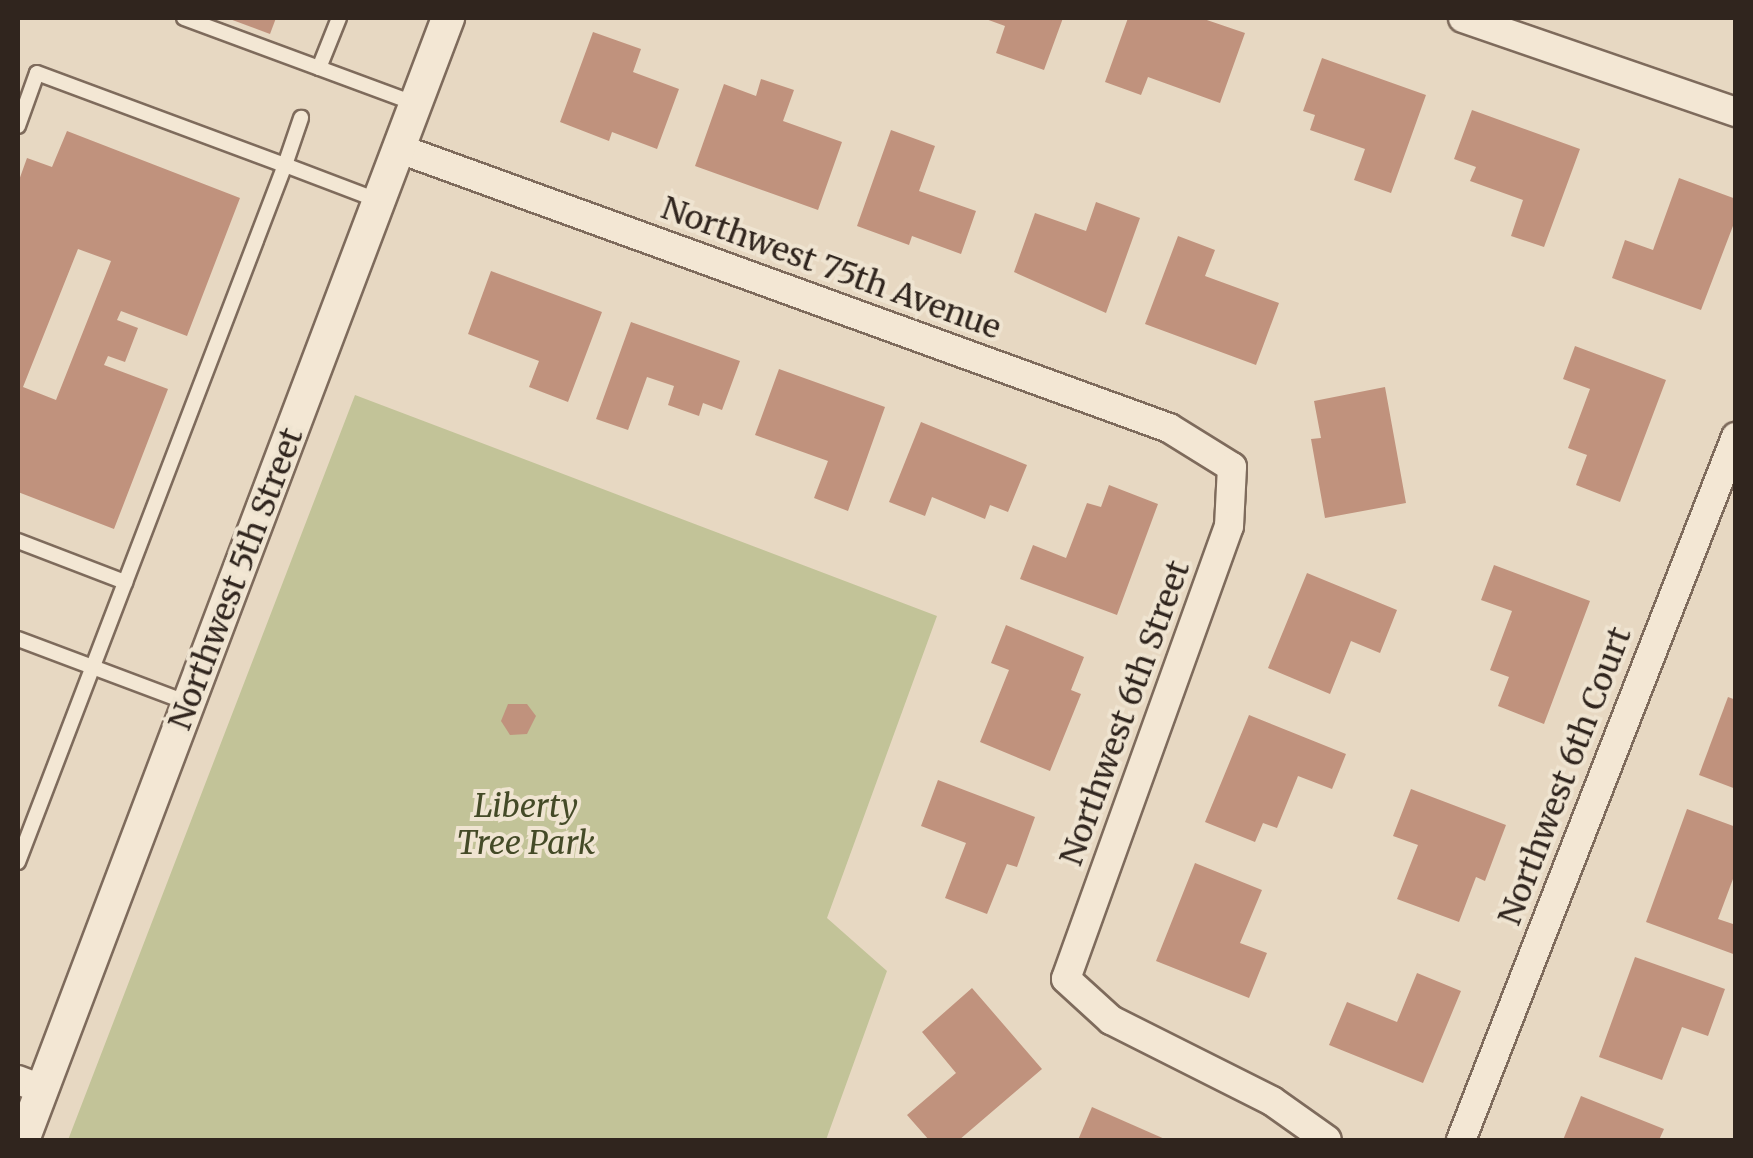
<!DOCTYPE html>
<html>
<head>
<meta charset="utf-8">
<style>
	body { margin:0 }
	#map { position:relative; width:1753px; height:1158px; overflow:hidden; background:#e7d8c2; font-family:Merriweather,serif }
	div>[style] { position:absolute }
	.green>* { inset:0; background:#c2c398 }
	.building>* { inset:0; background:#c0927d }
	.roads { filter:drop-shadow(2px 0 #7e6b5c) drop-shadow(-2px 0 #7e6b5c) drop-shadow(0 2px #7e6b5c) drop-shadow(0 -2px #7e6b5c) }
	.service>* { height:14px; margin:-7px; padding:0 7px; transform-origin:7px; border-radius:7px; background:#f3e7d4 }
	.minor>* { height:28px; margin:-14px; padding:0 14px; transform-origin:14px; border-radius:14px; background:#f3e7d4 }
	.tertiary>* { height:32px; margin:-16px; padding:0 16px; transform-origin:16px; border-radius:16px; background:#f3e7d4 }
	span { translate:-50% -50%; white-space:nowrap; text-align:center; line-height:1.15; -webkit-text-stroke:8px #efe4d1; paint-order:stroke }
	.street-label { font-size:32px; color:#30251e }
	.park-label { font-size:32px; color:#444a27; font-style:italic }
	.frame { position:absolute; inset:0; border:20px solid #30251e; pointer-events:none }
</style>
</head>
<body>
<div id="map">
	<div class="green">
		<i style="clip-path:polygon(355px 395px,937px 616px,827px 918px,887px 971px,826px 1140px,68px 1140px)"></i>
	</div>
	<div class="building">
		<i style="clip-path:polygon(227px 18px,276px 18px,270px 34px)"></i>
		<i style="clip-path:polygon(983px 18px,1063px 18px,1044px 70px,996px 53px,1005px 26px)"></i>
		<i style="clip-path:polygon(1128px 18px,1201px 18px,1245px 33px,1220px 103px,1148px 77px,1141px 95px,1105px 82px)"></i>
		<i style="clip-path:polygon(593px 32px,641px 49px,633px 72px,679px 89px,657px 149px,612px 132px,609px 141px,560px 122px)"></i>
		<i style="clip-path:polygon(1322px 58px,1426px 95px,1391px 193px,1354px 180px,1365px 149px,1310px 130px,1315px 115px,1303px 111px)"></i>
		<i style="clip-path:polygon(761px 79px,794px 90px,783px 121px,842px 142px,818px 210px,695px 166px,724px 84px,756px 96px)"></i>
		<i style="clip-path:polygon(1472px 110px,1580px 149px,1544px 247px,1511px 236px,1523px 200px,1470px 181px,1476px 167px,1454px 159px)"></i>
		<i style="clip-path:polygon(891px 130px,935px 146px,919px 191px,976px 211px,961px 254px,912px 236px,909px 245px,857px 226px)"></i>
		<i style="clip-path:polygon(evenodd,67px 131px,240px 198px,187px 336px,121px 311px,117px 320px,138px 328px,125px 362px,108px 356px,104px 365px,168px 389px,114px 529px,18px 492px,18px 183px,27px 158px,52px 167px,67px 131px,78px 249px,111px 261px,56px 400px,23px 387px,78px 249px)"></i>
		<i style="clip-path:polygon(1679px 178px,1736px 199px,1736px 218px,1701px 310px,1612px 278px,1625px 240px,1653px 250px)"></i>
		<i style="clip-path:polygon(1096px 202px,1140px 218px,1106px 313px,1014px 272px,1035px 213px,1086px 231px)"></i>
		<i style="clip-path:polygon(1178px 236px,1215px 250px,1205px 276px,1279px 303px,1256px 365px,1145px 324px)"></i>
		<i style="clip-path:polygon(491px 271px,602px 312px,568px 402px,529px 387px,539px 361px,468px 334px)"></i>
		<i style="clip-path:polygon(631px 322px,740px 361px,722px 410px,703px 403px,699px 416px,668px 405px,674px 386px,647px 377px,628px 430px,596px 419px)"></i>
		<i style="clip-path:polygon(1575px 346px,1666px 380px,1620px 502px,1576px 485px,1587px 455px,1568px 448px,1590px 389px,1563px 379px)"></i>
		<i style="clip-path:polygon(779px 369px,885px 407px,848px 511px,814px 498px,828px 461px,755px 435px)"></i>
		<i style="clip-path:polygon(1385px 387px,1406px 503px,1325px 518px,1311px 439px,1321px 438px,1314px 401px)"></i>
		<i style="clip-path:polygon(921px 422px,1027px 465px,1008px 512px,990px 505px,985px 519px,932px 497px,925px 516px,889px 502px)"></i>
		<i style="clip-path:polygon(1109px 485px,1158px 504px,1117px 615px,1020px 579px,1033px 545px,1066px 558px,1087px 503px,1101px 507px)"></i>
		<i style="clip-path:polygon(1494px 565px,1590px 601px,1544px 724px,1498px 706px,1509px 677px,1490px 670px,1512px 611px,1481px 600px)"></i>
		<i style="clip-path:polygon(1307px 573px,1397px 610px,1380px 653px,1351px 641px,1330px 694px,1268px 668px)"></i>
		<i style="clip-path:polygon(1006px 625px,1084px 657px,1071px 690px,1081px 694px,1050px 771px,980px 742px,1009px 670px,991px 663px)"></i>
		<i style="clip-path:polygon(1728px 697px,1736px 700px,1736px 789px,1699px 775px)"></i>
		<i style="clip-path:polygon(508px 704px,527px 704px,536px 716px,527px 734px,510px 735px,501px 721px)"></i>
		<i style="clip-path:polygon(1249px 715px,1346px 754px,1332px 789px,1298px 776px,1277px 828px,1263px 823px,1255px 842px,1205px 822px)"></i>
		<i style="clip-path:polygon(938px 780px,1035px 817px,1017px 867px,1007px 864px,987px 914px,945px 898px,966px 843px,921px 826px)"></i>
		<i style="clip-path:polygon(1411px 789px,1506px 825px,1485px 881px,1476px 877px,1459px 922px,1397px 899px,1418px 845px,1393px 836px)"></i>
		<i style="clip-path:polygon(1687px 809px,1736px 827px,1736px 871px,1718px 919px,1736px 925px,1736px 955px,1646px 922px)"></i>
		<i style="clip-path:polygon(1195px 863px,1262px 890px,1240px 943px,1267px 953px,1249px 998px,1156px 961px)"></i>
		<i style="clip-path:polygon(1635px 957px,1725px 989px,1708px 1036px,1682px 1027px,1662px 1080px,1599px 1057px)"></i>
		<i style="clip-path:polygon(1417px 973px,1461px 991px,1423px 1083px,1329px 1045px,1347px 1002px,1397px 1022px)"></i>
		<i style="clip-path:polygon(972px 988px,1042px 1069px,959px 1140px,929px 1140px,907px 1115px,956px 1073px,922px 1032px)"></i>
		<i style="clip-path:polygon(1581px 1096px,1664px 1129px,1659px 1140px,1563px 1140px)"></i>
		<i style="clip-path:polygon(1092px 1107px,1167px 1140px,1078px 1140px)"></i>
	</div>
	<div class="roads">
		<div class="service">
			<i style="left:184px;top:18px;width:247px;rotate:20.3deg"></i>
			<i style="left:319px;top:68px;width:54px;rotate:-68.2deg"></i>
			<i style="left:18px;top:126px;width:56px;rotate:-70.3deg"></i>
			<i style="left:37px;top:73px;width:265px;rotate:20.4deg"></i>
			<i style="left:285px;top:165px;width:50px;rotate:-71.2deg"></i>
			<i style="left:18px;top:541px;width:115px;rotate:21deg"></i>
			<i style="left:18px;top:639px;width:182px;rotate:20.6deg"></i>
			<i style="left:18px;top:862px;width:746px;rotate:-69.04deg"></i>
			<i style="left:285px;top:165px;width:102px;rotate:20.8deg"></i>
		</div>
		<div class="minor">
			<i style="left:1463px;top:18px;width:289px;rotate:19deg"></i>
			<i style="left:400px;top:149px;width:818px;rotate:19.94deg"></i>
			<i style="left:1169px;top:428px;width:74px;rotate:31.8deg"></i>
			<i style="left:1232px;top:467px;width:59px;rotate:92.9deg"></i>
			<i style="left:1229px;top:526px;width:481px;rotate:109.8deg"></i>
			<i style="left:1066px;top:979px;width:61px;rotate:42.3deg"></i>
			<i style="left:1111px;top:1020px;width:180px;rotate:26.7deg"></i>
			<i style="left:1272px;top:1101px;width:67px;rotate:35.3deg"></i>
			<i style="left:18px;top:1080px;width:26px;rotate:21deg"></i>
			<i style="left:1461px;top:1140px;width:755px;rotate:-68.64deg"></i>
		</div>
		<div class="tertiary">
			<i style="left:23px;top:1140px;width:1200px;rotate:-69.25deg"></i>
		</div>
	</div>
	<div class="street-label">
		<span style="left:831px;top:268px;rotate:20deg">Northwest 75th Avenue</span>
		<span style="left:236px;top:579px;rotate:-69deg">Northwest 5th Street</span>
		<span style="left:1125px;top:713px;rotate:-70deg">Northwest 6th Street</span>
		<span style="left:1565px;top:776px;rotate:-69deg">Northwest 6th Court</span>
	</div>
	<div class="park-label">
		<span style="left:526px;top:825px">Liberty<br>Tree Park</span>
	</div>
	<div class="frame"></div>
</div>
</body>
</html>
